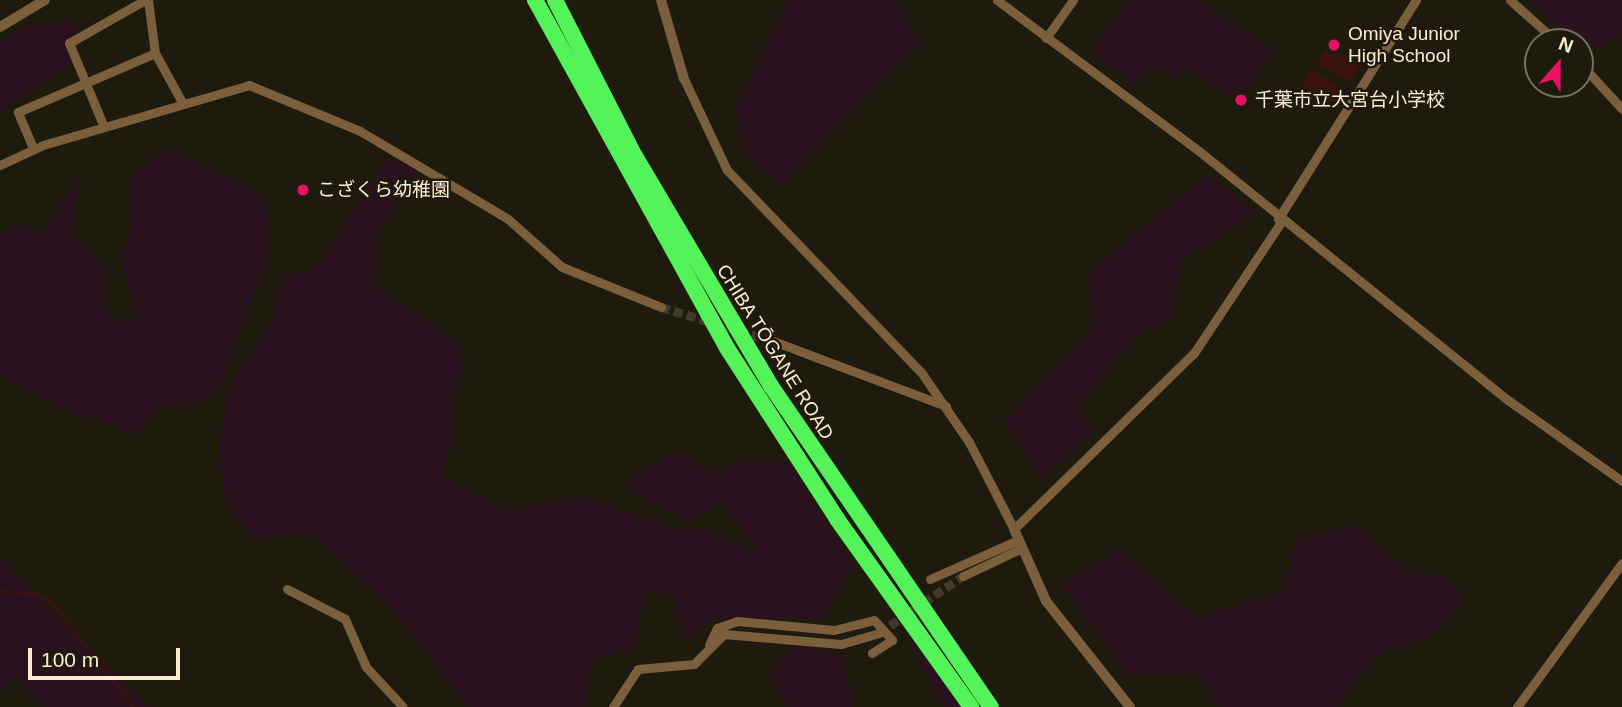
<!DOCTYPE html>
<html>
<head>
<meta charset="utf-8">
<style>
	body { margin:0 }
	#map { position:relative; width:1622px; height:707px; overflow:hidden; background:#1f1a0e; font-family:Arial,"Noto Sans JP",sans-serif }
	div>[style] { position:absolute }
	.green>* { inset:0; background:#29111d }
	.water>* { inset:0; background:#3a130c; transform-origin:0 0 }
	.stream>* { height:2.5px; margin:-1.25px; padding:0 1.25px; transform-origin:1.25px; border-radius:1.25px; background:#3a130c }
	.minor-tunnel>* { height:9px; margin-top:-4.5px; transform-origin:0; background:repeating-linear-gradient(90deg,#40392b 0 9px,transparent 0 13.5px) }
	.minor>* { height:9px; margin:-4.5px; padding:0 4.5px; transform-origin:4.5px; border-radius:4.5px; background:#7b5f3c }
	.tertiary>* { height:10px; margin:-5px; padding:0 5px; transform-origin:5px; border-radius:5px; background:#7b5f3c }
	.motorway>* { height:16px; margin:-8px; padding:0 8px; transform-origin:8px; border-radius:8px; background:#53f359 }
	.dots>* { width:19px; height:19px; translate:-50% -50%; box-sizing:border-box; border:4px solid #1f1a0e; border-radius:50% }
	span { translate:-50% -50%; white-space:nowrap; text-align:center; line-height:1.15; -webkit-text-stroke:5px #1f1a0e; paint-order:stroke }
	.poi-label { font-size:19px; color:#fcebcf }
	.left { translate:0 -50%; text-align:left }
	.street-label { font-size:19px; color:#fcebcf }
	.north { position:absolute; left:1524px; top:28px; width:70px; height:70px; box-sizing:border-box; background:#1f1a0e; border:2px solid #776e5b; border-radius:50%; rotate:21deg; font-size:19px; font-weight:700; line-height:28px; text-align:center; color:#fcebcf }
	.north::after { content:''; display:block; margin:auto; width:24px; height:32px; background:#e71063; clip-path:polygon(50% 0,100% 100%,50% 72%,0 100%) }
	.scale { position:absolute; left:28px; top:648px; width:152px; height:32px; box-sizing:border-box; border:4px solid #fcebcf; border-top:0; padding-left:9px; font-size:21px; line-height:24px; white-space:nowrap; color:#fcebcf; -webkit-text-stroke:5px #1f1a0e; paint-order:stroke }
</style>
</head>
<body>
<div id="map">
	<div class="green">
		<i style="clip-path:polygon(788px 0,894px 0,920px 44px,781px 185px,745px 154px,736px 108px)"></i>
		<i style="clip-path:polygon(1129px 0,1196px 0,1273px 50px,1241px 103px,1186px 67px,1177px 79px,1163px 69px,1146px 71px,1136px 85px,1091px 51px)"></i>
		<i style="clip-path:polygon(1528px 0,1622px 0,1622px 36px,1586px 52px)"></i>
		<i style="clip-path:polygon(77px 22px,74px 61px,0 113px,0 42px,26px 26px)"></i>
		<i style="clip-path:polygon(167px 150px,253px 188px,268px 212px,269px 252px,223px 379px,202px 403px,161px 407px,136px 434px,58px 406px,0 374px,0 233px,23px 224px,42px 236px,80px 173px,72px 236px,103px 268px,105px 304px,117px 324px,139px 317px,122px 262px,131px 229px,132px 174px)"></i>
		<i style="clip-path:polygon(389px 157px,418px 172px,378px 232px,373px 285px,457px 342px,465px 373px,449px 393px,453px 432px,443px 478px,504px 510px,583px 497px,676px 529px,706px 529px,759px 554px,725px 504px,687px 519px,629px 491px,638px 471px,676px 452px,716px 475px,738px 462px,790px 463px,853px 567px,824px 618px,712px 620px,684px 640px,673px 594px,644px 592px,636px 648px,593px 660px,585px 707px,469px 707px,393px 610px,313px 534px,254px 538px,226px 502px,219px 446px,231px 383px,273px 322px,283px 278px,319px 265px)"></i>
		<i style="clip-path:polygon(1208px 175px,1256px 213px,1183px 259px,1170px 318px,1136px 336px,1076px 409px,1095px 431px,1041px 478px,1005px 422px,1090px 331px,1095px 317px,1089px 272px)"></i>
		<i style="clip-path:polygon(1357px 526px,1405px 571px,1443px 578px,1460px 591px,1457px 610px,1435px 633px,1374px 658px,1337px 707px,1219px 707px,1197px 674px,1127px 674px,1062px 585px,1119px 549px,1192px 618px,1285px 592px,1297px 538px)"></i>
		<i style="clip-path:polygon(0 559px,149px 707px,43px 707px,18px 679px,0 692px)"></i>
		<i style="clip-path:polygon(907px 631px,962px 707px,943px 707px)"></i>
		<i style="clip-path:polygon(794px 646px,844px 655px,852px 707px,789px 707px,769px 673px)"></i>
	</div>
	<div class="water">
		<i style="left:1327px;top:47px;width:38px;height:19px;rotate:32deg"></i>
		<i style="left:1311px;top:69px;width:39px;height:20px;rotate:32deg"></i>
	</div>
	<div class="stream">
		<i style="left:0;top:591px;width:32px;rotate:2deg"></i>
		<i style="left:32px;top:592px;width:20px;rotate:24deg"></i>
		<i style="left:50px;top:600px;width:136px;rotate:51.9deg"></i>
	</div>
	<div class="minor-tunnel">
		<i style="left:661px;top:307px;width:117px;rotate:16.9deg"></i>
		<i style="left:879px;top:633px;width:102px;rotate:-34.2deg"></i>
	</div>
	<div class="minor">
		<i style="left:148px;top:0;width:53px;rotate:82.5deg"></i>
		<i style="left:155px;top:53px;width:58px;rotate:61.2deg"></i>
		<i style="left:997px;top:0;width:252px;rotate:36.8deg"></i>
		<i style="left:1199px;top:151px;width:397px;rotate:38.9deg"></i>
		<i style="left:1508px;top:400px;width:140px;rotate:35.4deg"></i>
		<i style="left:1510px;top:0;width:63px;rotate:41.8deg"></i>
		<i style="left:1046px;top:38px;width:47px;rotate:-54.6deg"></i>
		<i style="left:1580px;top:63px;width:62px;rotate:47.6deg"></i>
		<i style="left:684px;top:79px;width:101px;rotate:64.7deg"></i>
		<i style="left:727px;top:170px;width:280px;rotate:46.2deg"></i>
		<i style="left:921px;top:372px;width:85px;rotate:55.6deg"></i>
		<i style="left:969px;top:442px;width:98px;rotate:62.7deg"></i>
		<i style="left:1014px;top:529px;width:252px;rotate:-44.4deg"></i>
		<i style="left:1194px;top:353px;width:157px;rotate:-56.4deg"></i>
		<i style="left:104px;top:127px;width:91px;rotate:-112.6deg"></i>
		<i style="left:69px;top:43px;width:87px;rotate:-29.5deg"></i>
		<i style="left:33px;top:148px;width:39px;rotate:-113deg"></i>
		<i style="left:18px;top:112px;width:149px;rotate:-23.3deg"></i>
		<i style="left:0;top:165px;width:47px;rotate:-24.9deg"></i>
		<i style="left:43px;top:145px;width:215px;rotate:-16.2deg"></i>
		<i style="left:249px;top:85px;width:120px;rotate:22.5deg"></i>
		<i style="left:360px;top:131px;width:172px;rotate:30.7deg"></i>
		<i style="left:508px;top:219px;width:72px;rotate:41.6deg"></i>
		<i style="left:562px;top:267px;width:107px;rotate:22deg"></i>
		<i style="left:1278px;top:219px;width:259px;rotate:-57.8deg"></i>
		<i style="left:773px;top:341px;width:185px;rotate:20.6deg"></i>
		<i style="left:963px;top:576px;width:65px;rotate:-25.4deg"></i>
		<i style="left:930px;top:579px;width:96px;rotate:-23.9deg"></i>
		<i style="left:287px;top:589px;width:65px;rotate:27.3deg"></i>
		<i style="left:345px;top:619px;width:52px;rotate:66.4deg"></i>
		<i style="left:366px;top:667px;width:54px;rotate:47.2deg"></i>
		<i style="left:709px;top:645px;width:19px;rotate:-65deg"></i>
		<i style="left:717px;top:628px;width:21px;rotate:-19deg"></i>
		<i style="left:737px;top:621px;width:97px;rotate:5.3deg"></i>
		<i style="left:834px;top:630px;width:41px;rotate:-14deg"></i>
		<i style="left:874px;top:620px;width:27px;rotate:48deg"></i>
		<i style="left:892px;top:640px;width:24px;rotate:147deg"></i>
		<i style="left:613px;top:707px;width:45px;rotate:-56.7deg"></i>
		<i style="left:638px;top:669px;width:56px;rotate:-5.1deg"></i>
		<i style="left:694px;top:664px;width:42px;rotate:-45deg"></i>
		<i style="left:724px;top:634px;width:117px;rotate:4.9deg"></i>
		<i style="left:841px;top:644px;width:40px;rotate:-16deg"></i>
		<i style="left:1517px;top:707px;width:178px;rotate:-53.9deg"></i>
	</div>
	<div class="tertiary">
		<i style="left:661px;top:0;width:82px;rotate:73.8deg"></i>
		<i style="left:0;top:27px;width:52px;rotate:-31deg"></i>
		<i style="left:1014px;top:529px;width:79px;rotate:66deg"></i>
		<i style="left:1046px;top:601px;width:135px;rotate:51.6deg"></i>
	</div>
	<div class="motorway">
		<i style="left:535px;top:0;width:397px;rotate:61.1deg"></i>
		<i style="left:727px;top:348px;width:203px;rotate:57.2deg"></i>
		<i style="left:837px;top:519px;width:231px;rotate:54.5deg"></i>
		<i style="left:555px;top:0;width:175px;rotate:62.9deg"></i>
		<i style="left:635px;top:156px;width:267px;rotate:59.4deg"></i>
		<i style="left:771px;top:386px;width:389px;rotate:55.6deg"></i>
	</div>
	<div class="dots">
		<i style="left:1334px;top:45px;background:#e71063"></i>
		<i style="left:1241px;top:100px;background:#e71063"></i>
		<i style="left:303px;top:190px;background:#e71063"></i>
	</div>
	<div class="poi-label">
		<span class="left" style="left:1348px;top:45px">Omiya Junior<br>High School</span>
		<span class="left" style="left:1255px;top:100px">千葉市立大宮台小学校</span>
		<span class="left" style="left:317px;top:190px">こざくら幼稚園</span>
	</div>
	<div class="street-label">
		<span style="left:775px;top:352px;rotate:58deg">CHIBA TŌGANE ROAD</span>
	</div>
	<div class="north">N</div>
	<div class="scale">100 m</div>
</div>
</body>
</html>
